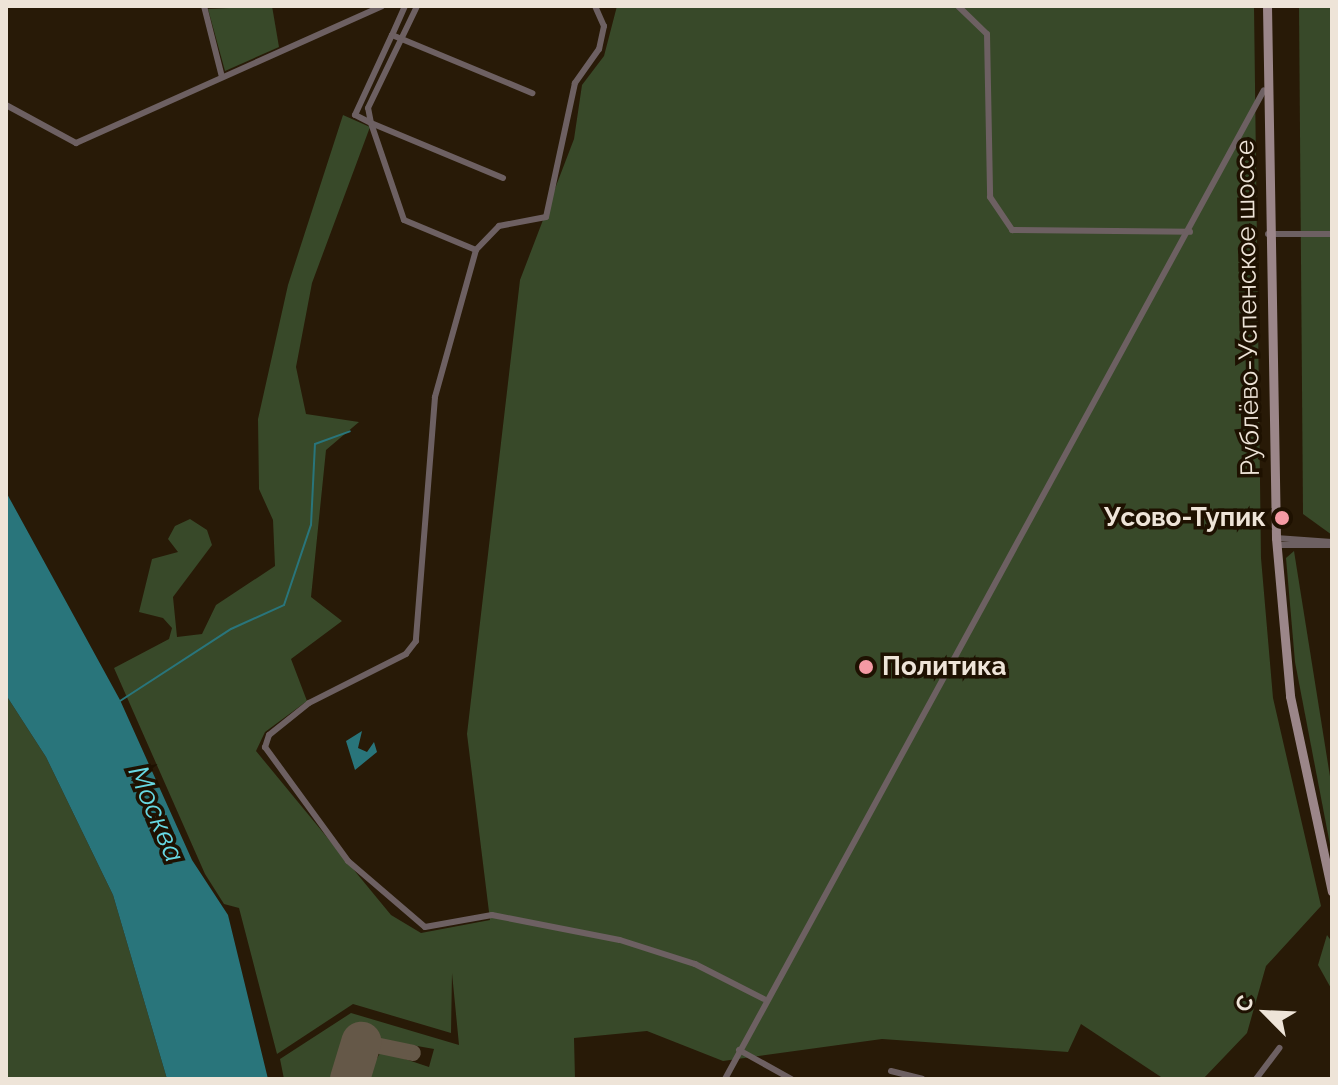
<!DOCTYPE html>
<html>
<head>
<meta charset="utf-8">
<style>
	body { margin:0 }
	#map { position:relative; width:1338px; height:1085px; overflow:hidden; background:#281a07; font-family:Raleway,sans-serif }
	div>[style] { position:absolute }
	.green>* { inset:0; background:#384929 }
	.water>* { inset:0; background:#29757b }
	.stream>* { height:2px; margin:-1px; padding:0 1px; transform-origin:1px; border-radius:1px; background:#29757b }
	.taxiway>* { height:16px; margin:-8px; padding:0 8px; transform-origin:8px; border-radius:8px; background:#655848 }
	.runway>* { height:40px; margin:-20px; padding:0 20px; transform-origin:20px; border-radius:20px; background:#655848 }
	.minor>* { height:6px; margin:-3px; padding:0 3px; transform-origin:3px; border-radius:3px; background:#6d6062 }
	.secondary>* { height:9px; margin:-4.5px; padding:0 4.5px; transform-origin:4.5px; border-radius:4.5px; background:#9b8689 }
	.dots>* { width:22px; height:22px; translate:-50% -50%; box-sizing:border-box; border:4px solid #1e1101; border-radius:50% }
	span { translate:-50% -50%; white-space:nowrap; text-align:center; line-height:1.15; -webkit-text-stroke:7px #1e1101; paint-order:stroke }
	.street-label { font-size:26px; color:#eee4d8 }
	.poi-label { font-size:26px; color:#eee4d8; font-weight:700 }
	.right { translate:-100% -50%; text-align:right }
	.left { translate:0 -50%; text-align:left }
	.water-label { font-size:28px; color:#67d8e2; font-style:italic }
	.frame { position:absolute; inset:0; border:8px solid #eee4d8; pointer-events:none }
	.north { position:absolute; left:1226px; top:973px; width:80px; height:80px; -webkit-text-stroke:6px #1e1101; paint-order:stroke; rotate:294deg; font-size:22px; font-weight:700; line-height:32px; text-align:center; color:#eee4d8 }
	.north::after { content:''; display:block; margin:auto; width:28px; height:36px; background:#eee4d8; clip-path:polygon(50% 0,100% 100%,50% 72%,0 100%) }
</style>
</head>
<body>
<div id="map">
	<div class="green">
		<i style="clip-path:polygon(272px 6px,279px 47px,225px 71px,208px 9px)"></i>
		<i style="clip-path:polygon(617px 6px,1254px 6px,1261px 558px,1273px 698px,1321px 906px,1266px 966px,1247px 1033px,1203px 1079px,1164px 1079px,1081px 1024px,1068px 1052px,882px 1039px,723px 1061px,647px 1031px,574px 1038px,575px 1079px,366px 1079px,381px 1051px,429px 1067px,434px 1049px,350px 1034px,336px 1079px,284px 1079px,280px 1059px,351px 1013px,459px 1045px,452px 973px,451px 1033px,353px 1004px,277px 1054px,239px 908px,224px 904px,205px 874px,114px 668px,169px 639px,172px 628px,163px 618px,139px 612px,152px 559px,178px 552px,168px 539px,175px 526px,190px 519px,207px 530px,212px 545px,173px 597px,177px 637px,202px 634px,216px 605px,275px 566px,273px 520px,259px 489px,258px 419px,288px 285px,343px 115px,370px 127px,312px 283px,296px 367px,306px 414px,359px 422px,326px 450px,311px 597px,342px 621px,291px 659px,307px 701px,265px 732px,256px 751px,391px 915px,421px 933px,490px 920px,467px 734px,520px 280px,574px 139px,582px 85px,604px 56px)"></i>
		<i style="clip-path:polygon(1299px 6px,1332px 6px,1332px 535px,1303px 514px)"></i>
		<i style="clip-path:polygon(1294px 551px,1332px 789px,1332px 855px,1295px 662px,1286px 558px)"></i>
		<i style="clip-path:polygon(6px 695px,46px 757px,113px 895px,167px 1079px,6px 1079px)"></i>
		<i style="clip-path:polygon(1327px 935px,1332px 942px,1332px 990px,1318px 965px)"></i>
	</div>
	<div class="water">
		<i style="clip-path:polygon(6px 492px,120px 700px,192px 860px,228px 915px,268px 1079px,167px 1079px,113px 895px,46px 757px,6px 695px)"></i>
		<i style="clip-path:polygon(362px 731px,358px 748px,367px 752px,374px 742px,377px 752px,355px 770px,346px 741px)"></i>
	</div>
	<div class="stream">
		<i style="left:120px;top:701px;width:132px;rotate:-33deg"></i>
		<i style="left:231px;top:629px;width:58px;rotate:-24.4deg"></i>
		<i style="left:284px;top:605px;width:84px;rotate:-71.4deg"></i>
		<i style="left:311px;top:525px;width:81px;rotate:-87.2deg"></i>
		<i style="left:315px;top:444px;width:37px;rotate:-20deg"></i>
	</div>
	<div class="taxiway">
		<i style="left:361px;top:1042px;width:53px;rotate:11.9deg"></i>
	</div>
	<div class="runway">
		<i style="left:350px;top:1079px;width:39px;rotate:-73deg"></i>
	</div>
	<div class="minor">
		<i style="left:204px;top:6px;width:73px;rotate:75.8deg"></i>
		<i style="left:405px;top:6px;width:32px;rotate:114deg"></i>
		<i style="left:392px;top:35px;width:152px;rotate:22.5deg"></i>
		<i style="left:595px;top:6px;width:22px;rotate:66deg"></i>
		<i style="left:604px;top:26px;width:24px;rotate:102deg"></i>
		<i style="left:599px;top:49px;width:42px;rotate:125.2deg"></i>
		<i style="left:575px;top:83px;width:137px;rotate:102.2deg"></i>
		<i style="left:546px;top:217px;width:48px;rotate:169.2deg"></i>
		<i style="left:499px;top:226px;width:33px;rotate:134deg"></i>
		<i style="left:476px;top:250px;width:153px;rotate:105.6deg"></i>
		<i style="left:435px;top:397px;width:245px;rotate:94.5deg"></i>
		<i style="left:416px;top:641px;width:16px;rotate:128deg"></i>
		<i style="left:406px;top:654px;width:109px;rotate:153.2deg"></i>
		<i style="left:309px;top:703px;width:51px;rotate:141.3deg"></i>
		<i style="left:269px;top:735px;width:13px;rotate:108deg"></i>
		<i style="left:265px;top:747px;width:141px;rotate:53.9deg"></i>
		<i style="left:348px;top:861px;width:101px;rotate:40.6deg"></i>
		<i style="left:425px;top:927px;width:68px;rotate:-10.2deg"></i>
		<i style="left:492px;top:915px;width:130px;rotate:11.1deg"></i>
		<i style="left:620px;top:940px;width:79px;rotate:17.7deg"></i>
		<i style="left:695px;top:964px;width:77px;rotate:26.9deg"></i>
		<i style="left:958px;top:6px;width:40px;rotate:44deg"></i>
		<i style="left:987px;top:34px;width:163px;rotate:88.9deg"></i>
		<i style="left:990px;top:197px;width:40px;rotate:56deg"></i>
		<i style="left:1012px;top:230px;width:178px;rotate:0.6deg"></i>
		<i style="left:6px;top:105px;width:80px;rotate:28.5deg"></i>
		<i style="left:76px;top:143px;width:335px;rotate:-24.1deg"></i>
		<i style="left:371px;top:123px;width:15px;rotate:-101deg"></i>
		<i style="left:368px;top:108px;width:113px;rotate:-64.3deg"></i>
		<i style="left:371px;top:123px;width:18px;rotate:-153deg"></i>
		<i style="left:355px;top:115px;width:88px;rotate:-65.2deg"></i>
		<i style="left:1268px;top:234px;width:64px"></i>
		<i style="left:476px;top:250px;width:78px;rotate:-157.4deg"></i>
		<i style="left:404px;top:220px;width:102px;rotate:-108.8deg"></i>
		<i style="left:371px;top:123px;width:143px;rotate:22.6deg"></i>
		<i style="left:1276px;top:538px;width:56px;rotate:4.1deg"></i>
		<i style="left:1277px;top:545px;width:55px"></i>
		<i style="left:739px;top:1050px;width:60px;rotate:29.1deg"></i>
		<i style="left:891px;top:1071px;width:32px;rotate:14deg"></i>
		<i style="left:725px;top:1079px;width:1126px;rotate:-61.41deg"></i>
		<i style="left:1256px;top:1079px;width:39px;rotate:-53deg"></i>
	</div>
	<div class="secondary">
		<i style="left:1267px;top:6px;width:532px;rotate:89.03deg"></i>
		<i style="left:1276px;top:538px;width:159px;rotate:84.9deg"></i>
		<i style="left:1290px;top:696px;width:200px;rotate:77.9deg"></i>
	</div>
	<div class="dots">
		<i style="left:1282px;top:518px;background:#f49aa4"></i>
		<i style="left:866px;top:667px;background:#f49aa4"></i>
	</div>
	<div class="street-label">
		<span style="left:1248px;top:308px;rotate:-91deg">Рублёво-Успенское шоссе</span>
	</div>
	<div class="poi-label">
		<span class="right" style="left:1266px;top:518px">Усово-Тупик</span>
		<span class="left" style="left:882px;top:667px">Политика</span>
	</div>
	<div class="water-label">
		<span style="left:156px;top:814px;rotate:67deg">Москва</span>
	</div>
	<div class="frame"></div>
	<div class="north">С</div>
</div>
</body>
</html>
